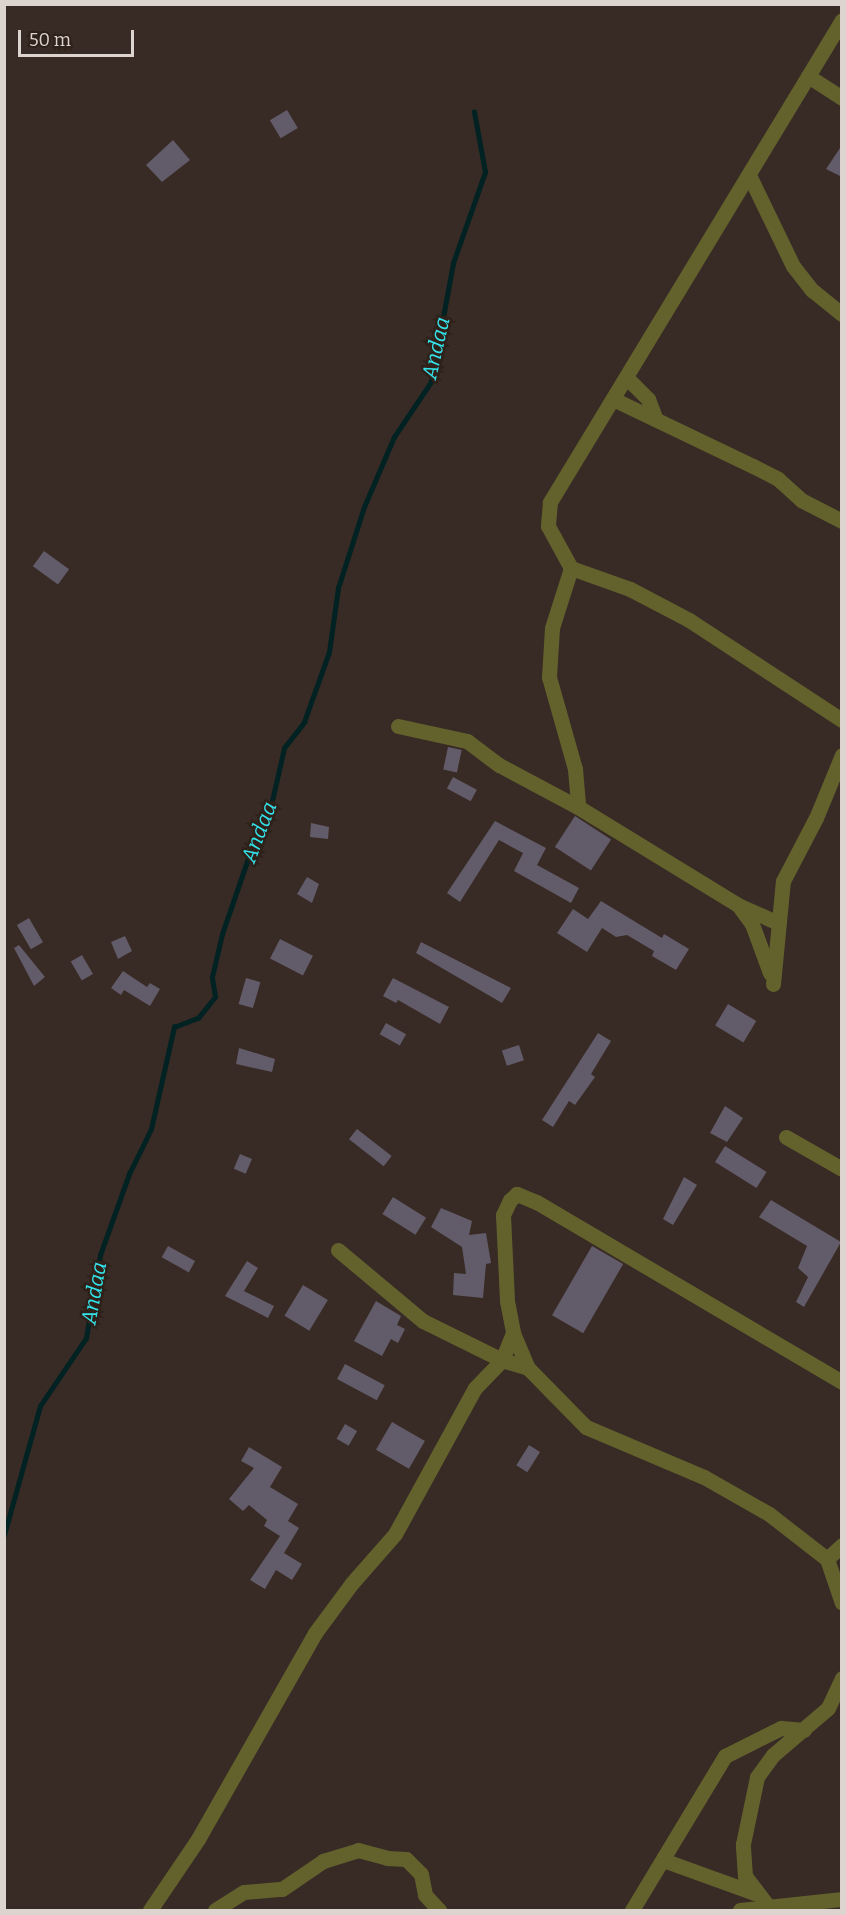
<!DOCTYPE html>
<html>
<head>
<meta charset="utf-8">
<style>
	body { margin:0 }
	#map { position:relative; width:846px; height:1915px; overflow:hidden; background:#382a24; font-family:Bitter,serif }
	div>[style] { position:absolute }
	.stream>* { height:4.5px; margin:-2.25px; padding:0 2.25px; transform-origin:2.25px; border-radius:2.25px; background:#002223 }
	.building>* { inset:0; background:#625b69; transform-origin:0 0 }
	.minor>* { height:15px; margin:-7.5px; padding:0 7.5px; transform-origin:7.5px; border-radius:7.5px; background:#63622d }
	span { translate:-50% -50%; white-space:nowrap; text-align:center; line-height:1.15; -webkit-text-stroke:5px #2e211a; paint-order:stroke }
	.water-label { font-size:21px; color:#34e3ea; font-style:italic }
	.frame { position:absolute; inset:0; border:6px solid #ddd4cf; pointer-events:none }
	.scale { position:absolute; left:18px; top:30px; width:116px; height:27px; box-sizing:border-box; border:3px solid #ddd4cf; border-top:0; padding-left:8px; font-size:18px; line-height:21px; white-space:nowrap; color:#ddd4cf; -webkit-text-stroke:4px #2e211a; paint-order:stroke }
</style>
</head>
<body>
<div id="map">
	<div class="stream">
		<i style="left:4px;top:1535px;width:134px;rotate:-74.4deg"></i>
		<i style="left:40px;top:1406px;width:82px;rotate:-55.9deg"></i>
		<i style="left:86px;top:1338px;width:84px;rotate:-80.4deg"></i>
		<i style="left:100px;top:1255px;width:86px;rotate:-70.3deg"></i>
		<i style="left:129px;top:1174px;width:50px;rotate:-63.9deg"></i>
		<i style="left:151px;top:1129px;width:105px;rotate:-77.3deg"></i>
		<i style="left:174px;top:1027px;width:26px;rotate:-21deg"></i>
		<i style="left:198px;top:1018px;width:27px;rotate:-51deg"></i>
		<i style="left:215px;top:997px;width:20px;rotate:-99deg"></i>
		<i style="left:212px;top:977px;width:44px;rotate:-76.9deg"></i>
		<i style="left:222px;top:934px;width:102px;rotate:-71deg"></i>
		<i style="left:255px;top:838px;width:19px;rotate:-51deg"></i>
		<i style="left:267px;top:823px;width:77px;rotate:-77.2deg"></i>
		<i style="left:284px;top:748px;width:33px;rotate:-52deg"></i>
		<i style="left:304px;top:722px;width:74px;rotate:-70.3deg"></i>
		<i style="left:329px;top:652px;width:65px;rotate:-82deg"></i>
		<i style="left:338px;top:588px;width:85px;rotate:-72.2deg"></i>
		<i style="left:364px;top:507px;width:76px;rotate:-66.8deg"></i>
		<i style="left:394px;top:437px;width:66px;rotate:-56.1deg"></i>
		<i style="left:431px;top:382px;width:121px;rotate:-79.5deg"></i>
		<i style="left:453px;top:263px;width:96px;rotate:-70.6deg"></i>
		<i style="left:485px;top:172px;width:61px;rotate:-100.4deg"></i>
	</div>
	<div class="building">
		<i style="left:287px;top:110px;width:21px;height:20px;rotate:59deg"></i>
		<i style="clip-path:polygon(173px 140px,190px 160px,162px 182px,146px 165px)"></i>
		<i style="clip-path:polygon(842px 145px,842px 177px,826px 169px)"></i>
		<i style="left:44px;top:551px;width:31px;height:19px;rotate:36deg"></i>
		<i style="left:448px;top:747px;width:14px;height:23px;rotate:12deg"></i>
		<i style="left:453px;top:777px;width:27px;height:13px;rotate:28deg"></i>
		<i style="left:575px;top:816px;width:43px;height:37px;rotate:33deg"></i>
		<i style="clip-path:polygon(495px 821px,546px 848px,537px 865px,579px 888px,571px 903px,514px 871px,523px 853px,499px 840px,460px 902px,447px 893px)"></i>
		<i style="clip-path:polygon(311px 823px,329px 827px,328px 839px,310px 837px)"></i>
		<i style="clip-path:polygon(307px 877px,319px 884px,312px 903px,297px 894px)"></i>
		<i style="clip-path:polygon(601px 901px,662px 938px,664px 934px,689px 949px,676px 970px,652px 956px,654px 951px,627px 935px,616px 937px,602px 928px,587px 952px,557px 933px,573px 909px,588px 919px)"></i>
		<i style="left:29px;top:918px;width:28px;height:14px;rotate:60deg"></i>
		<i style="clip-path:polygon(125px 936px,132px 951px,118px 959px,111px 942px)"></i>
		<i style="left:280px;top:939px;width:37px;height:22px;rotate:27deg"></i>
		<i style="clip-path:polygon(421px 942px,511px 988px,502px 1003px,416px 953px)"></i>
		<i style="clip-path:polygon(19px 945px,45px 977px,34px 986px,14px 948px)"></i>
		<i style="left:82px;top:955px;width:22px;height:13px;rotate:60deg"></i>
		<i style="clip-path:polygon(123px 971px,147px 987px,150px 983px,160px 989px,150px 1006px,124px 990px,121px 995px,111px 988px)"></i>
		<i style="left:246px;top:978px;width:15px;height:27px;rotate:16deg"></i>
		<i style="clip-path:polygon(393px 978px,449px 1007px,440px 1024px,398px 1000px,396px 1003px,383px 996px)"></i>
		<i style="left:728px;top:1004px;width:33px;height:25px;rotate:31deg"></i>
		<i style="left:386px;top:1023px;width:23px;height:13px;rotate:29deg"></i>
		<i style="clip-path:polygon(598px 1033px,611px 1041px,591px 1074px,595px 1077px,575px 1105px,569px 1101px,553px 1127px,542px 1120px)"></i>
		<i style="left:519px;top:1045px;width:16px;height:18px;rotate:72deg"></i>
		<i style="clip-path:polygon(239px 1048px,275px 1059px,272px 1072px,236px 1064px)"></i>
		<i style="clip-path:polygon(725px 1106px,743px 1118px,727px 1142px,710px 1133px)"></i>
		<i style="left:357px;top:1129px;width:44px;height:13px;rotate:38deg"></i>
		<i style="left:725px;top:1146px;width:49px;height:19px;rotate:32deg"></i>
		<i style="left:240px;top:1154px;width:13px;height:16px;rotate:23deg"></i>
		<i style="clip-path:polygon(684px 1177px,697px 1185px,673px 1225px,663px 1219px)"></i>
		<i style="left:393px;top:1197px;width:39px;height:20px;rotate:32deg"></i>
		<i style="clip-path:polygon(771px 1200px,841px 1242px,804px 1307px,796px 1302px,808px 1277px,798px 1268px,807px 1246px,759px 1217px)"></i>
		<i style="clip-path:polygon(441px 1208px,472px 1221px,469px 1235px,486px 1233px,491px 1263px,486px 1264px,483px 1298px,453px 1295px,454px 1273px,466px 1274px,462px 1247px,431px 1227px)"></i>
		<i style="left:168px;top:1246px;width:31px;height:13px;rotate:29deg"></i>
		<i style="left:592px;top:1246px;width:36px;height:80px;rotate:30deg"></i>
		<i style="clip-path:polygon(247px 1261px,258px 1268px,244px 1291px,274px 1306px,268px 1318px,225px 1296px)"></i>
		<i style="left:303px;top:1285px;width:29px;height:36px;rotate:31deg"></i>
		<i style="clip-path:polygon(376px 1301px,401px 1316px,397px 1325px,405px 1329px,398px 1343px,391px 1339px,382px 1356px,354px 1341px)"></i>
		<i style="left:345px;top:1364px;width:45px;height:17px;rotate:28deg"></i>
		<i style="left:392px;top:1422px;width:38px;height:32px;rotate:30deg"></i>
		<i style="left:345px;top:1424px;width:14px;height:17px;rotate:30deg"></i>
		<i style="left:529px;top:1445px;width:13px;height:24px;rotate:32deg"></i>
		<i style="clip-path:polygon(249px 1447px,282px 1467px,270px 1487px,298px 1504px,288px 1521px,299px 1528px,284px 1553px,302px 1564px,292px 1580px,276px 1570px,265px 1589px,250px 1580px,280px 1536px,264px 1526px,267px 1520px,249px 1505px,243px 1511px,229px 1499px,254px 1468px,241px 1461px)"></i>
	</div>
	<div class="minor">
		<i style="left:842px;top:20px;width:564px;rotate:121.21deg"></i>
		<i style="left:550px;top:502px;width:24px;rotate:95deg"></i>
		<i style="left:548px;top:526px;width:48px;rotate:61.3deg"></i>
		<i style="left:571px;top:568px;width:63px;rotate:19.6deg"></i>
		<i style="left:630px;top:589px;width:67px;rotate:27.7deg"></i>
		<i style="left:689px;top:620px;width:183px;rotate:33.2deg"></i>
		<i style="left:808px;top:76px;width:40px;rotate:32.9deg"></i>
		<i style="left:749px;top:175px;width:101px;rotate:64.2deg"></i>
		<i style="left:793px;top:266px;width:31px;rotate:52deg"></i>
		<i style="left:812px;top:290px;width:38px;rotate:39deg"></i>
		<i style="left:627px;top:378px;width:30px;rotate:45deg"></i>
		<i style="left:648px;top:399px;width:19px;rotate:69deg"></i>
		<i style="left:613px;top:399px;width:155px;rotate:25.6deg"></i>
		<i style="left:753px;top:466px;width:28px;rotate:27deg"></i>
		<i style="left:778px;top:479px;width:31px;rotate:42deg"></i>
		<i style="left:801px;top:500px;width:46px;rotate:27.1deg"></i>
		<i style="left:571px;top:568px;width:63px;rotate:107.6deg"></i>
		<i style="left:552px;top:628px;width:49px;rotate:93.5deg"></i>
		<i style="left:549px;top:677px;width:96px;rotate:74.2deg"></i>
		<i style="left:575px;top:769px;width:38px;rotate:85deg"></i>
		<i style="left:398px;top:726px;width:71px;rotate:12.3deg"></i>
		<i style="left:467px;top:741px;width:40px;rotate:37deg"></i>
		<i style="left:499px;top:765px;width:89px;rotate:28deg"></i>
		<i style="left:578px;top:807px;width:188px;rotate:31.5deg"></i>
		<i style="left:738px;top:905px;width:42px;rotate:24.1deg"></i>
		<i style="left:739px;top:906px;width:22px;rotate:54deg"></i>
		<i style="left:752px;top:924px;width:52px;rotate:69.8deg"></i>
		<i style="left:773px;top:984px;width:103px;rotate:-84.5deg"></i>
		<i style="left:783px;top:881px;width:71px;rotate:-62.4deg"></i>
		<i style="left:816px;top:818px;width:68px;rotate:-67.6deg"></i>
		<i style="left:786px;top:1137px;width:64px;rotate:29.7deg"></i>
		<i style="left:338px;top:1250px;width:111px;rotate:39.9deg"></i>
		<i style="left:423px;top:1321px;width:88px;rotate:26.3deg"></i>
		<i style="left:502px;top:1360px;width:27px;rotate:17deg"></i>
		<i style="left:842px;top:1382px;width:355px;rotate:-149.5deg"></i>
		<i style="left:536px;top:1202px;width:21px;rotate:-157deg"></i>
		<i style="left:517px;top:1194px;width:9px;rotate:139deg"></i>
		<i style="left:510px;top:1200px;width:17px;rotate:115deg"></i>
		<i style="left:503px;top:1215px;width:86px;rotate:87.3deg"></i>
		<i style="left:507px;top:1301px;width:33px;rotate:79deg"></i>
		<i style="left:513px;top:1333px;width:38px;rotate:67deg"></i>
		<i style="left:528px;top:1368px;width:83px;rotate:45.5deg"></i>
		<i style="left:586px;top:1427px;width:128px;rotate:23deg"></i>
		<i style="left:704px;top:1477px;width:75px;rotate:29.6deg"></i>
		<i style="left:769px;top:1514px;width:73px;rotate:37.8deg"></i>
		<i style="left:827px;top:1559px;width:46px;rotate:71.2deg"></i>
		<i style="left:827px;top:1559px;width:21px;rotate:-43deg"></i>
		<i style="left:663px;top:1860px;width:100px;rotate:19.9deg"></i>
		<i style="left:150px;top:1910px;width:86px;rotate:-55.9deg"></i>
		<i style="left:198px;top:1839px;width:237px;rotate:-60.4deg"></i>
		<i style="left:315px;top:1633px;width:62px;rotate:-53.5deg"></i>
		<i style="left:352px;top:1583px;width:65px;rotate:-48.7deg"></i>
		<i style="left:395px;top:1534px;width:166px;rotate:-61.3deg"></i>
		<i style="left:475px;top:1388px;width:39px;rotate:-46deg"></i>
		<i style="left:502px;top:1360px;width:29px;rotate:-68deg"></i>
		<i style="left:215px;top:1910px;width:34px;rotate:-32deg"></i>
		<i style="left:244px;top:1892px;width:38px;rotate:-5deg"></i>
		<i style="left:282px;top:1889px;width:50px;rotate:-34.3deg"></i>
		<i style="left:323px;top:1861px;width:37px;rotate:-17deg"></i>
		<i style="left:358px;top:1850px;width:30px;rotate:15deg"></i>
		<i style="left:387px;top:1858px;width:19px;rotate:3deg"></i>
		<i style="left:406px;top:1859px;width:21px;rotate:45deg"></i>
		<i style="left:421px;top:1874px;width:21px;rotate:79deg"></i>
		<i style="left:425px;top:1895px;width:21px;rotate:47deg"></i>
		<i style="left:632px;top:1910px;width:180px;rotate:-58.9deg"></i>
		<i style="left:725px;top:1756px;width:63px;rotate:-26.6deg"></i>
		<i style="left:781px;top:1728px;width:23px;rotate:5deg"></i>
		<i style="left:740px;top:1910px;width:103px;rotate:-6.2deg"></i>
		<i style="left:771px;top:1910px;width:43px;rotate:-127.4deg"></i>
		<i style="left:745px;top:1876px;width:32px;rotate:-94deg"></i>
		<i style="left:743px;top:1844px;width:68px;rotate:-78.2deg"></i>
		<i style="left:757px;top:1777px;width:27px;rotate:-54deg"></i>
		<i style="left:773px;top:1755px;width:72px;rotate:-40.5deg"></i>
		<i style="left:828px;top:1708px;width:33px;rotate:-65deg"></i>
	</div>
	<div class="water-label">
		<span style="left:436px;top:348px;rotate:-77deg">Andaa</span>
		<span style="left:259px;top:832px;rotate:-69deg">Andaa</span>
		<span style="left:94px;top:1293px;rotate:-80deg">Andaa</span>
	</div>
	<div class="frame"></div>
	<div class="scale">50 m</div>
</div>
</body>
</html>
